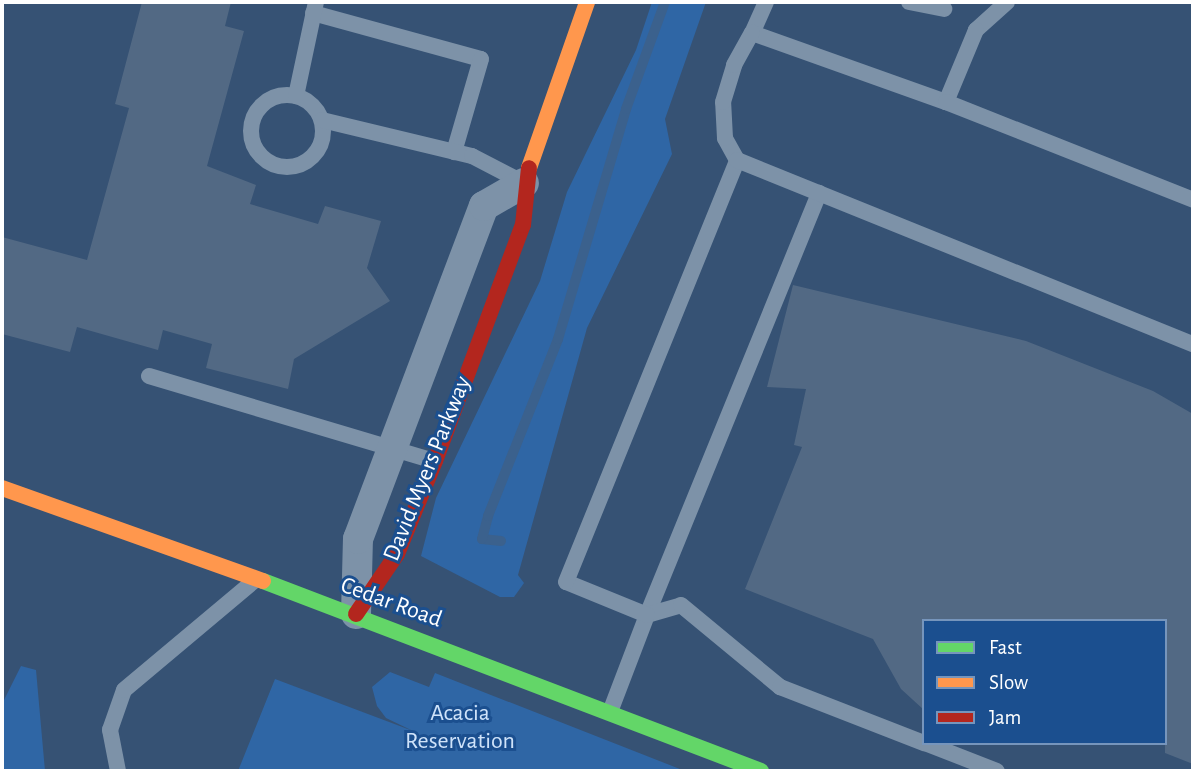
<!DOCTYPE html>
<html>
<head>
<meta charset="utf-8">
<style>
	body { margin:0 }
	#map { position:relative; width:1195px; height:773px; overflow:hidden; background:#365274; font-family:"Alegreya Sans",sans-serif }
	div>[style] { position:absolute }
	.green>* { inset:0; background:#2f66a5 }
	.stream>* { height:10px; margin:-5px; padding:0 5px; transform-origin:5px; border-radius:5px; background:#3b618d }
	.building>* { inset:0; background:#526984 }
	.lane>* { height:16px; margin:-8px; padding:0 8px; transform-origin:8px; border-radius:8px; background:#7d92a8 }
	.lane>.ring { margin:-8px; padding:0; box-sizing:content-box; background:none; border:16px solid #7d92a8; border-radius:50% }
	.street>* { height:30px; margin:-15px; padding:0 15px; transform-origin:15px; border-radius:15px; background:#7d92a8 }
	.fast>* { height:16px; margin:-8px; padding:0 8px; transform-origin:8px; border-radius:8px; background:#63d668 }
	.slow>* { height:16px; margin:-8px; padding:0 8px; transform-origin:8px; border-radius:8px; background:#ff974d }
	.jam>* { height:16px; margin:-8px; padding:0 8px; transform-origin:8px; border-radius:8px; background:#b3261e }
	span { translate:-50% -50%; white-space:nowrap; text-align:center; line-height:1.15; -webkit-text-stroke:6px #1b4f8f; paint-order:stroke }
	.street-label { font-size:24px; color:#fff }
	.park-label { font-size:24px; color:#cfe3fa }
	.frame { position:absolute; inset:0; border:4px solid #fff; pointer-events:none }
	.legend { position:absolute; left:922px; top:619px; width:245px; height:126px; box-sizing:border-box; background:#1b4f8f; border:2px solid #7695bc; margin:0; padding:9px 12px; list-style:none; font-size:21px; color:#fff }
	.legend li { display:flex; align-items:center; gap:14px; height:35px }
	.legend b { width:35px; border:2px solid #7695bc }
</style>
</head>
<body>
<div id="map">
	<div class="green">
		<i style="clip-path:polygon(652px 2px,706px 2px,665px 119px,672px 154px,587px 328px,518px 575px,524px 583px,514px 597px,500px 597px,421px 556px,436px 498px,540px 281px,567px 192px,636px 50px)"></i>
		<i style="clip-path:polygon(21px 666px,36px 670px,45px 771px,2px 771px,2px 704px)"></i>
		<i style="clip-path:polygon(390px 672px,429px 687px,435px 673px,685px 771px,238px 771px,275px 679px,413px 731px,386px 718px,377px 706px,372px 687px)"></i>
	</div>
	<div class="stream">
		<i style="left:501px;top:541px;width:19px;rotate:-174deg"></i>
		<i style="left:482px;top:539px;width:24px;rotate:-75deg"></i>
		<i style="left:488px;top:516px;width:190px;rotate:-68.4deg"></i>
		<i style="left:558px;top:339px;width:240px;rotate:-73.5deg"></i>
		<i style="left:626px;top:109px;width:114px;rotate:-70deg"></i>
	</div>
	<div class="building">
		<i style="clip-path:polygon(142px 2px,231px 2px,225px 26px,244px 31px,207px 166px,256px 185px,250px 204px,318px 224px,325px 206px,381px 221px,367px 268px,390px 301px,294px 359px,288px 389px,206px 368px,212px 344px,163px 330px,158px 350px,77px 327px,70px 352px,2px 334px,2px 237px,87px 260px,129px 108px,115px 104px)"></i>
		<i style="clip-path:polygon(793px 285px,1026px 341px,1153px 391px,1193px 414px,1193px 764px,1165px 753px,1165px 621px,924px 621px,924px 710px,901px 689px,873px 639px,745px 589px,802px 447px,794px 445px,806px 389px,767px 387px)"></i>
	</div>
	<div class="lane">
		<i style="left:766px;top:2px;width:34px;rotate:114deg"></i>
		<i style="left:752px;top:33px;width:206px;rotate:19.6deg"></i>
		<i style="left:909px;top:2px;width:36px;rotate:11deg"></i>
		<i style="left:1007px;top:2px;width:42px;rotate:137.9deg"></i>
		<i style="left:976px;top:30px;width:78px;rotate:112.6deg"></i>
		<i style="left:946px;top:102px;width:266px;rotate:21.6deg"></i>
		<i style="left:313px;top:13px;width:174px;rotate:15.3deg"></i>
		<i style="left:481px;top:59px;width:97px;rotate:106.2deg"></i>
		<i class="ring" style="left:251px;top:95px;width:56px;height:56px"></i>
		<i style="left:296px;top:96px;width:96px;rotate:-78deg"></i>
		<i style="left:322px;top:120px;width:154px;rotate:13.5deg"></i>
		<i style="left:472px;top:156px;width:59px;rotate:27.4deg"></i>
		<i style="left:737px;top:160px;width:25px;rotate:-119deg"></i>
		<i style="left:725px;top:138px;width:36px;rotate:-93deg"></i>
		<i style="left:723px;top:102px;width:39px;rotate:-73deg"></i>
		<i style="left:734px;top:65px;width:37px;rotate:-61deg"></i>
		<i style="left:149px;top:376px;width:298px;rotate:16.6deg"></i>
		<i style="left:647px;top:615px;width:456px;rotate:-67.8deg"></i>
		<i style="left:647px;top:615px;width:35px;rotate:-16deg"></i>
		<i style="left:681px;top:605px;width:129px;rotate:39.6deg"></i>
		<i style="left:780px;top:687px;width:155px;rotate:21.3deg"></i>
		<i style="left:610px;top:712px;width:104px;rotate:-69.1deg"></i>
		<i style="left:647px;top:615px;width:87px;rotate:-157.8deg"></i>
		<i style="left:566px;top:582px;width:455px;rotate:-67.9deg"></i>
		<i style="left:737px;top:160px;width:492px;rotate:22deg"></i>
		<i style="left:925px;top:743px;width:77px;rotate:21.3deg"></i>
		<i style="left:118px;top:771px;width:42px;rotate:-101deg"></i>
		<i style="left:110px;top:730px;width:42px;rotate:-70.7deg"></i>
		<i style="left:124px;top:690px;width:171px;rotate:-40deg"></i>
	</div>
	<div class="street">
		<i style="left:356px;top:614px;width:75px;rotate:-88.5deg"></i>
		<i style="left:358px;top:539px;width:356px;rotate:-69.3deg"></i>
		<i style="left:484px;top:206px;width:46px;rotate:-29.9deg"></i>
	</div>
	<div class="fast">
		<i style="left:263px;top:581px;width:533px;rotate:20.88deg"></i>
	</div>
	<div class="slow">
		<i style="left:529px;top:168px;width:176px;rotate:-70.7deg"></i>
		<i style="left:2px;top:488px;width:277px;rotate:19.6deg"></i>
	</div>
	<div class="jam">
		<i style="left:356px;top:614px;width:73px;rotate:-55.7deg"></i>
		<i style="left:397px;top:554px;width:100px;rotate:-67.8deg"></i>
		<i style="left:435px;top:461px;width:252px;rotate:-69.6deg"></i>
		<i style="left:523px;top:225px;width:57px;rotate:-84deg"></i>
	</div>
	<div class="street-label">
		<span style="left:428px;top:469px;rotate:-68deg">David Myers Parkway</span>
		<span style="left:391px;top:603px;rotate:20deg">Cedar Road</span>
	</div>
	<div class="park-label">
		<span style="left:460px;top:728px">Acacia<br>Reservation</span>
	</div>
	<div class="frame"></div>
	<ul class="legend">
	<li><b style="height:9px;background:#63d668"></b>Fast</li>
	<li><b style="height:9px;background:#ff974d"></b>Slow</li>
	<li><b style="height:9px;background:#b3261e"></b>Jam</li>
	</ul>
</div>
</body>
</html>
